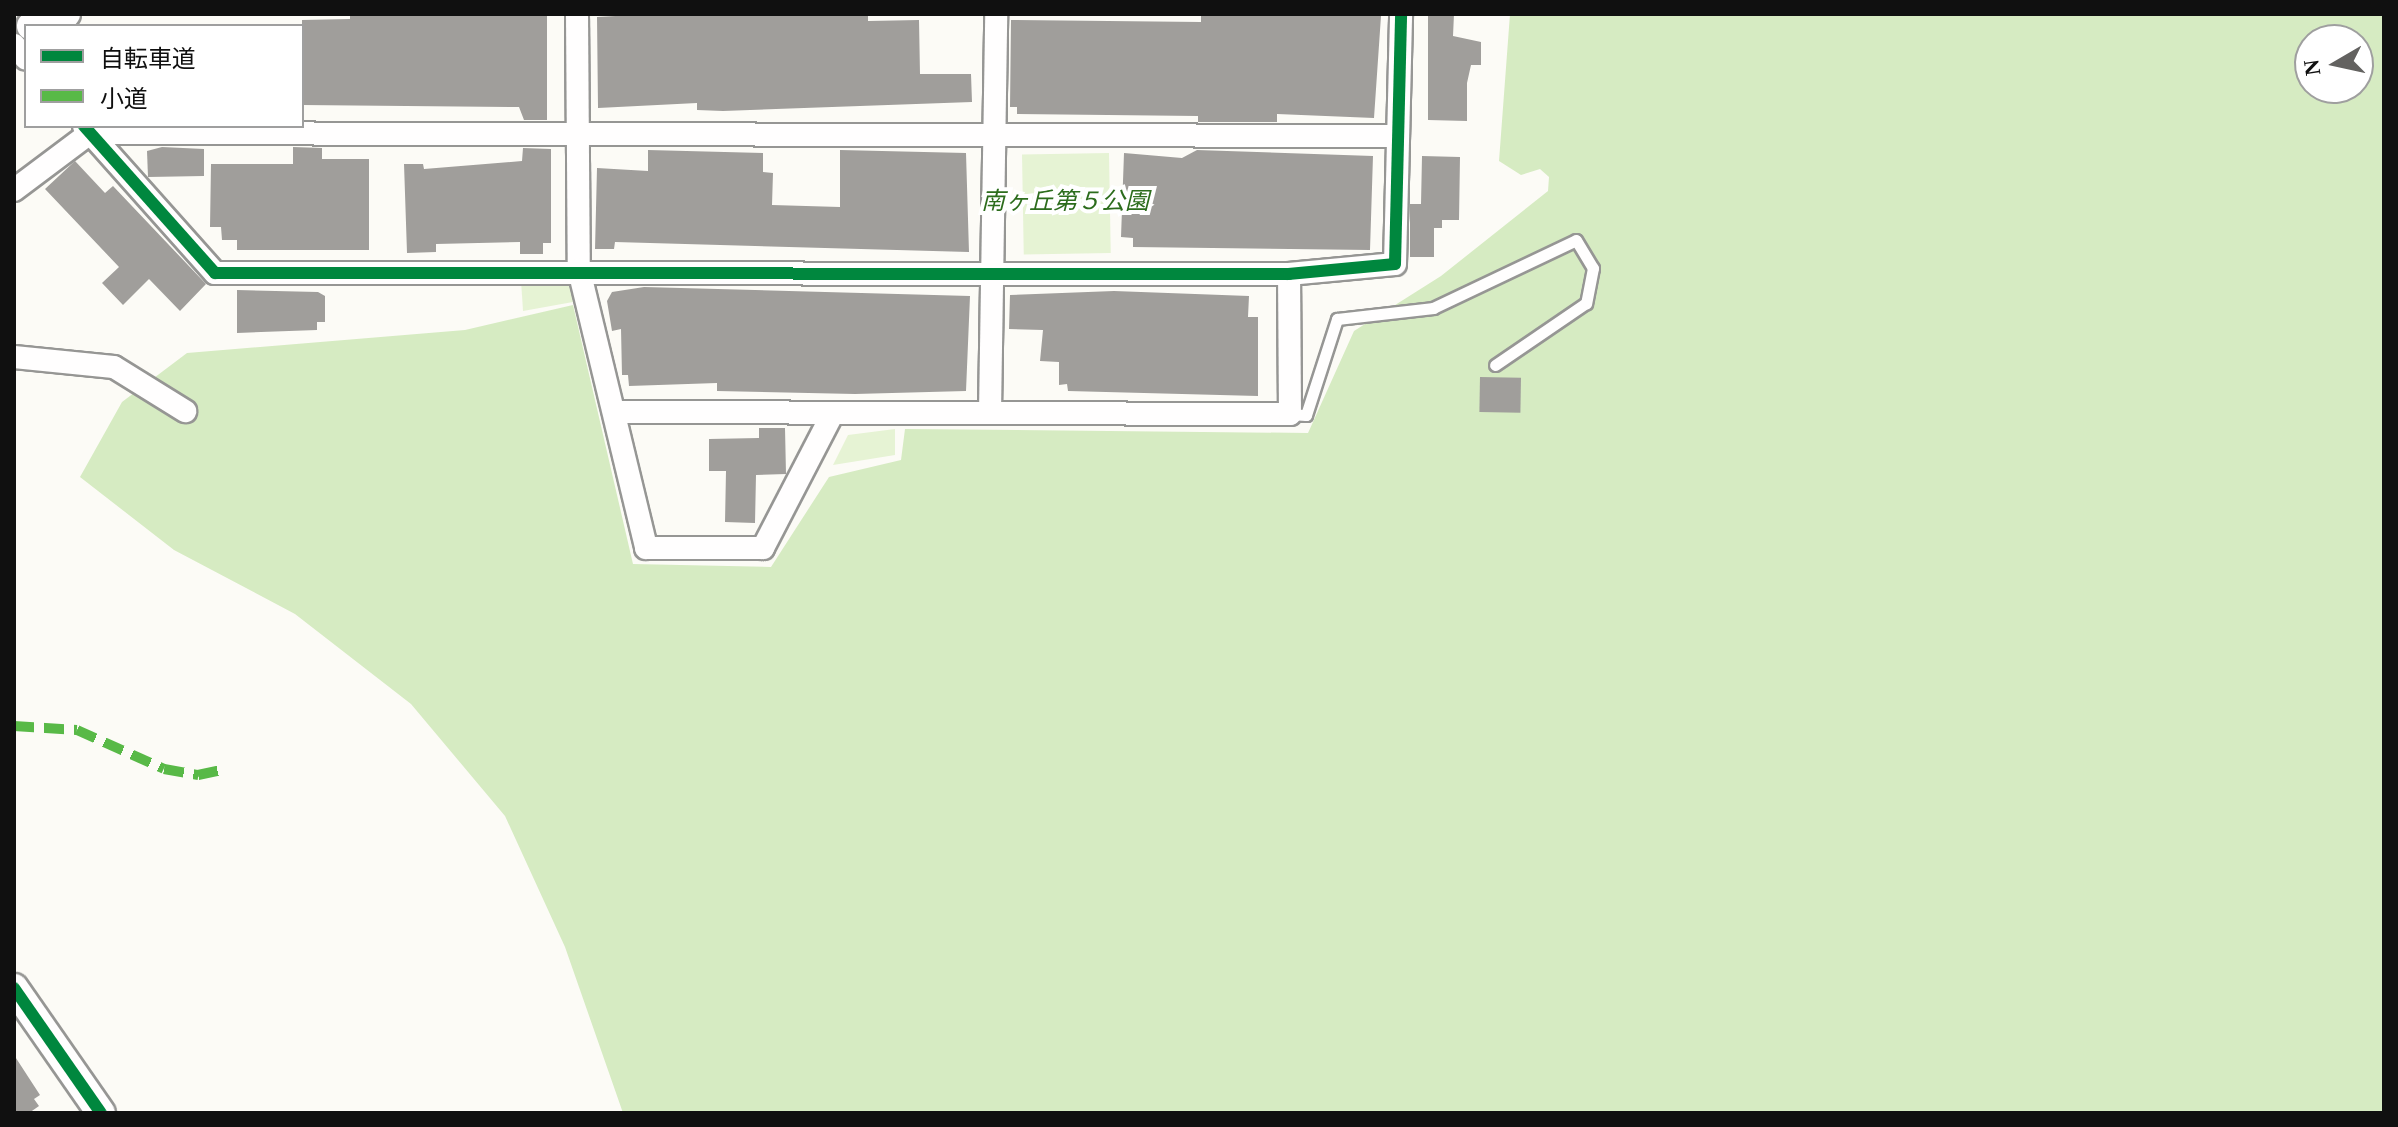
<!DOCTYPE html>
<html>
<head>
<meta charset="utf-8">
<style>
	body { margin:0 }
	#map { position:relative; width:2398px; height:1127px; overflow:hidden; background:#fcfbf6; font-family:"Times New Roman","Noto Sans JP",serif }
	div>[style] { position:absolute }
	.green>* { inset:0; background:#e6f3d4; transform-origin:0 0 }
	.forest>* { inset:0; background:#d6ebc2 }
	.building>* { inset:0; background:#a09e9b; transform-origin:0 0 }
	.roads { filter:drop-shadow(2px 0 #969694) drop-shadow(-2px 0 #969694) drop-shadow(0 2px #969694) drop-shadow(0 -2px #969694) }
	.service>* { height:11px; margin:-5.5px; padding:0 5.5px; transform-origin:5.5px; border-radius:5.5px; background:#fffefe }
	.minor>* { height:22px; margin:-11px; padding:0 11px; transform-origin:11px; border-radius:11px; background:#fffefe }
	.tertiary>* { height:28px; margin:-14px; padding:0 14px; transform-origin:14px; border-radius:14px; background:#fffefe }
	.quiet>* { height:10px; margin-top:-5px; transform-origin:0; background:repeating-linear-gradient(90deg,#58b947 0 20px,transparent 0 30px) }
	.cycleway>* { height:12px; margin:-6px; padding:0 6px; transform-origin:6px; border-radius:6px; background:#00873e }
	span { translate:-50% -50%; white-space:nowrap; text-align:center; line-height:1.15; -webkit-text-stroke:8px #fff; paint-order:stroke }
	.park-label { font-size:24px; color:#2c6c1c; font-style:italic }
	.frame { position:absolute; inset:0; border:16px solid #101010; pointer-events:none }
	.legend { position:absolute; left:24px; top:24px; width:280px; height:104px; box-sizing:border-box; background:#fff; border:2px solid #9f9f9f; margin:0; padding:10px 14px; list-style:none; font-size:24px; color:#101010 }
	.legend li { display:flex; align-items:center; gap:16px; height:40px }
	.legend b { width:40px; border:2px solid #9f9f9f }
	.north { position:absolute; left:2294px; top:24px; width:80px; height:80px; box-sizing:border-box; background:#fff; border:2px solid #9f9f9f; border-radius:50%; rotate:261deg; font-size:22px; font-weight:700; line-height:32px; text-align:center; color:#101010 }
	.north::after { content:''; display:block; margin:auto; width:28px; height:36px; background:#636260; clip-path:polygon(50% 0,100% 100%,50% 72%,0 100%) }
</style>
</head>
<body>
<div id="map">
	<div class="green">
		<i style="left:1109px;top:153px;width:100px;height:87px;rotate:89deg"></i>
		<i style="clip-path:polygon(570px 279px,573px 302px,523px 311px,521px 280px)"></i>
		<i style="clip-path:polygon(895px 429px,895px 455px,833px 465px,848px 435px)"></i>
	</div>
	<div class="forest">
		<i style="clip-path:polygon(evenodd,1510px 14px,2384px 14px,2384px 1113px,623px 1113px,565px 947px,505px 816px,411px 704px,295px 614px,174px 550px,80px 477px,122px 402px,187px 353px,465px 330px,573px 305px,633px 564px,771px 567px,829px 477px,901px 460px,905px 429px,1308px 433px,1354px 331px,1441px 276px,1548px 191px,1549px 177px,1540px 169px,1521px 175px,1499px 161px,1510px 14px,2310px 40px,2358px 40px,2358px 88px,2310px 88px,2310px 40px)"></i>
	</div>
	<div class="building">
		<i style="clip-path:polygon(350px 14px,547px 14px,547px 120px,524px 120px,519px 107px,302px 105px,302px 20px,350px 19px)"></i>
		<i style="clip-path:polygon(652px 14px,868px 14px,868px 21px,919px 20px,920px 74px,971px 74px,972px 102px,723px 111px,697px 110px,697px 103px,598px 108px,597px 17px)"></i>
		<i style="clip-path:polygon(1428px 14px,1454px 14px,1453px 36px,1481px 42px,1481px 65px,1471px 65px,1467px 83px,1467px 121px,1428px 120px)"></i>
		<i style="clip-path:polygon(1201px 15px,1381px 16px,1374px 118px,1277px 114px,1277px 122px,1198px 122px,1198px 116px,1017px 114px,1017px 107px,1010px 107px,1011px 20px,1201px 22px)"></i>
		<i style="clip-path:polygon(162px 147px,204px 149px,204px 176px,148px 177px,147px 151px)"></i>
		<i style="clip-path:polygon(293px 147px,322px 148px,322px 159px,369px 159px,369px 250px,237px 250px,237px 240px,222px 240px,221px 227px,210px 227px,211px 164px,293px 164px)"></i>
		<i style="clip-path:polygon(523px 148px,551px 149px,551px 243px,543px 243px,543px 254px,520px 254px,520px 242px,436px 244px,436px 252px,407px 253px,404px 164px,423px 164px,424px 169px,522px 161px)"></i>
		<i style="clip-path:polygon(648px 150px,763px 153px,763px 172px,773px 173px,772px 205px,840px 207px,840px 150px,966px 153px,969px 252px,615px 242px,614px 249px,595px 249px,597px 168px,648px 171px)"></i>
		<i style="clip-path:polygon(1197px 150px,1373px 156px,1370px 250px,1133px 247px,1133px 238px,1121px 237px,1124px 153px,1182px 158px)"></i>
		<i style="clip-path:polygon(1422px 156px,1460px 157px,1459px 220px,1442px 220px,1442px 228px,1434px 228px,1434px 257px,1410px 257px,1410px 204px,1421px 204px)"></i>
		<i style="clip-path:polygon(75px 161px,105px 193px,113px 186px,206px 284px,180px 311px,149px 279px,123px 305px,102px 283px,119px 267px,45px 189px)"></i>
		<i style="clip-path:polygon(644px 287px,970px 296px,966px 391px,855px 394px,717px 391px,717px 383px,629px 386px,628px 375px,622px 375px,621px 329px,612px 331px,607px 301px,612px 292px)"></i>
		<i style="clip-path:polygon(237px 290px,318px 292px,325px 296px,325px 322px,317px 322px,317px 330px,237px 333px)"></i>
		<i style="clip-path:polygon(1114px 291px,1249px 296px,1248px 317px,1258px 317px,1258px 396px,1068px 391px,1067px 384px,1059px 385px,1059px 362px,1040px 361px,1043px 330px,1009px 329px,1010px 295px)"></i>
		<i style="left:1480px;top:377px;width:41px;height:35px;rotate:1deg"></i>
		<i style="clip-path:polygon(759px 428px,785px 428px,786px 474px,756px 475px,755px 523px,725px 522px,726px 471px,709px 471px,709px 439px,759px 438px)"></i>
		<i style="clip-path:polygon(14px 1055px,40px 1095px,34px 1099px,39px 1106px,29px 1113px,14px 1113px)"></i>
	</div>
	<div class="roads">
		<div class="service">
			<i style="left:1290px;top:414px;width:16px;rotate:4deg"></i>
			<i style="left:1306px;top:415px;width:101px;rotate:-72.1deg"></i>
			<i style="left:1337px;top:319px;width:97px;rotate:-6.5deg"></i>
			<i style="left:1433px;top:308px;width:158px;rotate:-25.4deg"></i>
			<i style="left:1576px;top:240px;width:33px;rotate:59deg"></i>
			<i style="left:1593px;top:268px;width:36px;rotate:101deg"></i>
			<i style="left:1586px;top:303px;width:110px;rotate:145.7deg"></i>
		</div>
		<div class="minor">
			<i style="left:577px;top:14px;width:256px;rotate:89.6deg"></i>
			<i style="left:579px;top:270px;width:286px;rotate:76.4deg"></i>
			<i style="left:646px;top:548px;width:117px"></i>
			<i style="left:763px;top:548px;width:150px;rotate:-62.6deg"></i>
			<i style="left:14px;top:45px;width:18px;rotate:49deg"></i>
			<i style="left:84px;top:126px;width:197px;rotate:48.3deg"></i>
			<i style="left:215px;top:273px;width:1074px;rotate:0.05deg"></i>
			<i style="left:1289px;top:274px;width:106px;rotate:-5.4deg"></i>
			<i style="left:1395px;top:264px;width:250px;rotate:-88.6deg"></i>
			<i style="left:14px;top:190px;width:95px;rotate:-36.9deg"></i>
			<i style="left:90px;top:133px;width:1306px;rotate:0.13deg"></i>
			<i style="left:14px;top:357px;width:100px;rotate:5.7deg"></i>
			<i style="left:114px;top:367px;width:84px;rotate:31.8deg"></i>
			<i style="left:616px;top:412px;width:674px;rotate:0.17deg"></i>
			<i style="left:1290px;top:414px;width:140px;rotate:-90.4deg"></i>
			<i style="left:990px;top:412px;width:398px;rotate:-89.1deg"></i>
		</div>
		<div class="tertiary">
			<i style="left:31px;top:26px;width:37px;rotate:-19deg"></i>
			<i style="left:14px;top:988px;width:152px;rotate:55.2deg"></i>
		</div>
	</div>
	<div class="quiet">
		<i style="left:14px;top:726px;width:63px;rotate:3.6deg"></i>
		<i style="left:77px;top:730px;width:95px;rotate:24.1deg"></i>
		<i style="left:164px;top:769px;width:35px;rotate:10deg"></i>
		<i style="left:198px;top:775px;width:24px;rotate:-12deg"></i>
	</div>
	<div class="cycleway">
		<i style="left:84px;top:126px;width:197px;rotate:48.3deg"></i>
		<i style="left:215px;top:273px;width:1074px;rotate:0.05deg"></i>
		<i style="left:1289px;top:274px;width:106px;rotate:-5.4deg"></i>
		<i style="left:1395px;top:264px;width:250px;rotate:-88.6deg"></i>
		<i style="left:14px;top:988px;width:152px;rotate:55.2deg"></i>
	</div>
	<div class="park-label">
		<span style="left:1065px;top:202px">南ヶ丘第５公園</span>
	</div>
	<div class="frame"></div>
	<ul class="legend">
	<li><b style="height:10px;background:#00873e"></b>自転車道</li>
	<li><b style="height:10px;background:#58b947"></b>小道</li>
	</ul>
	<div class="north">N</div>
</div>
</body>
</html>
